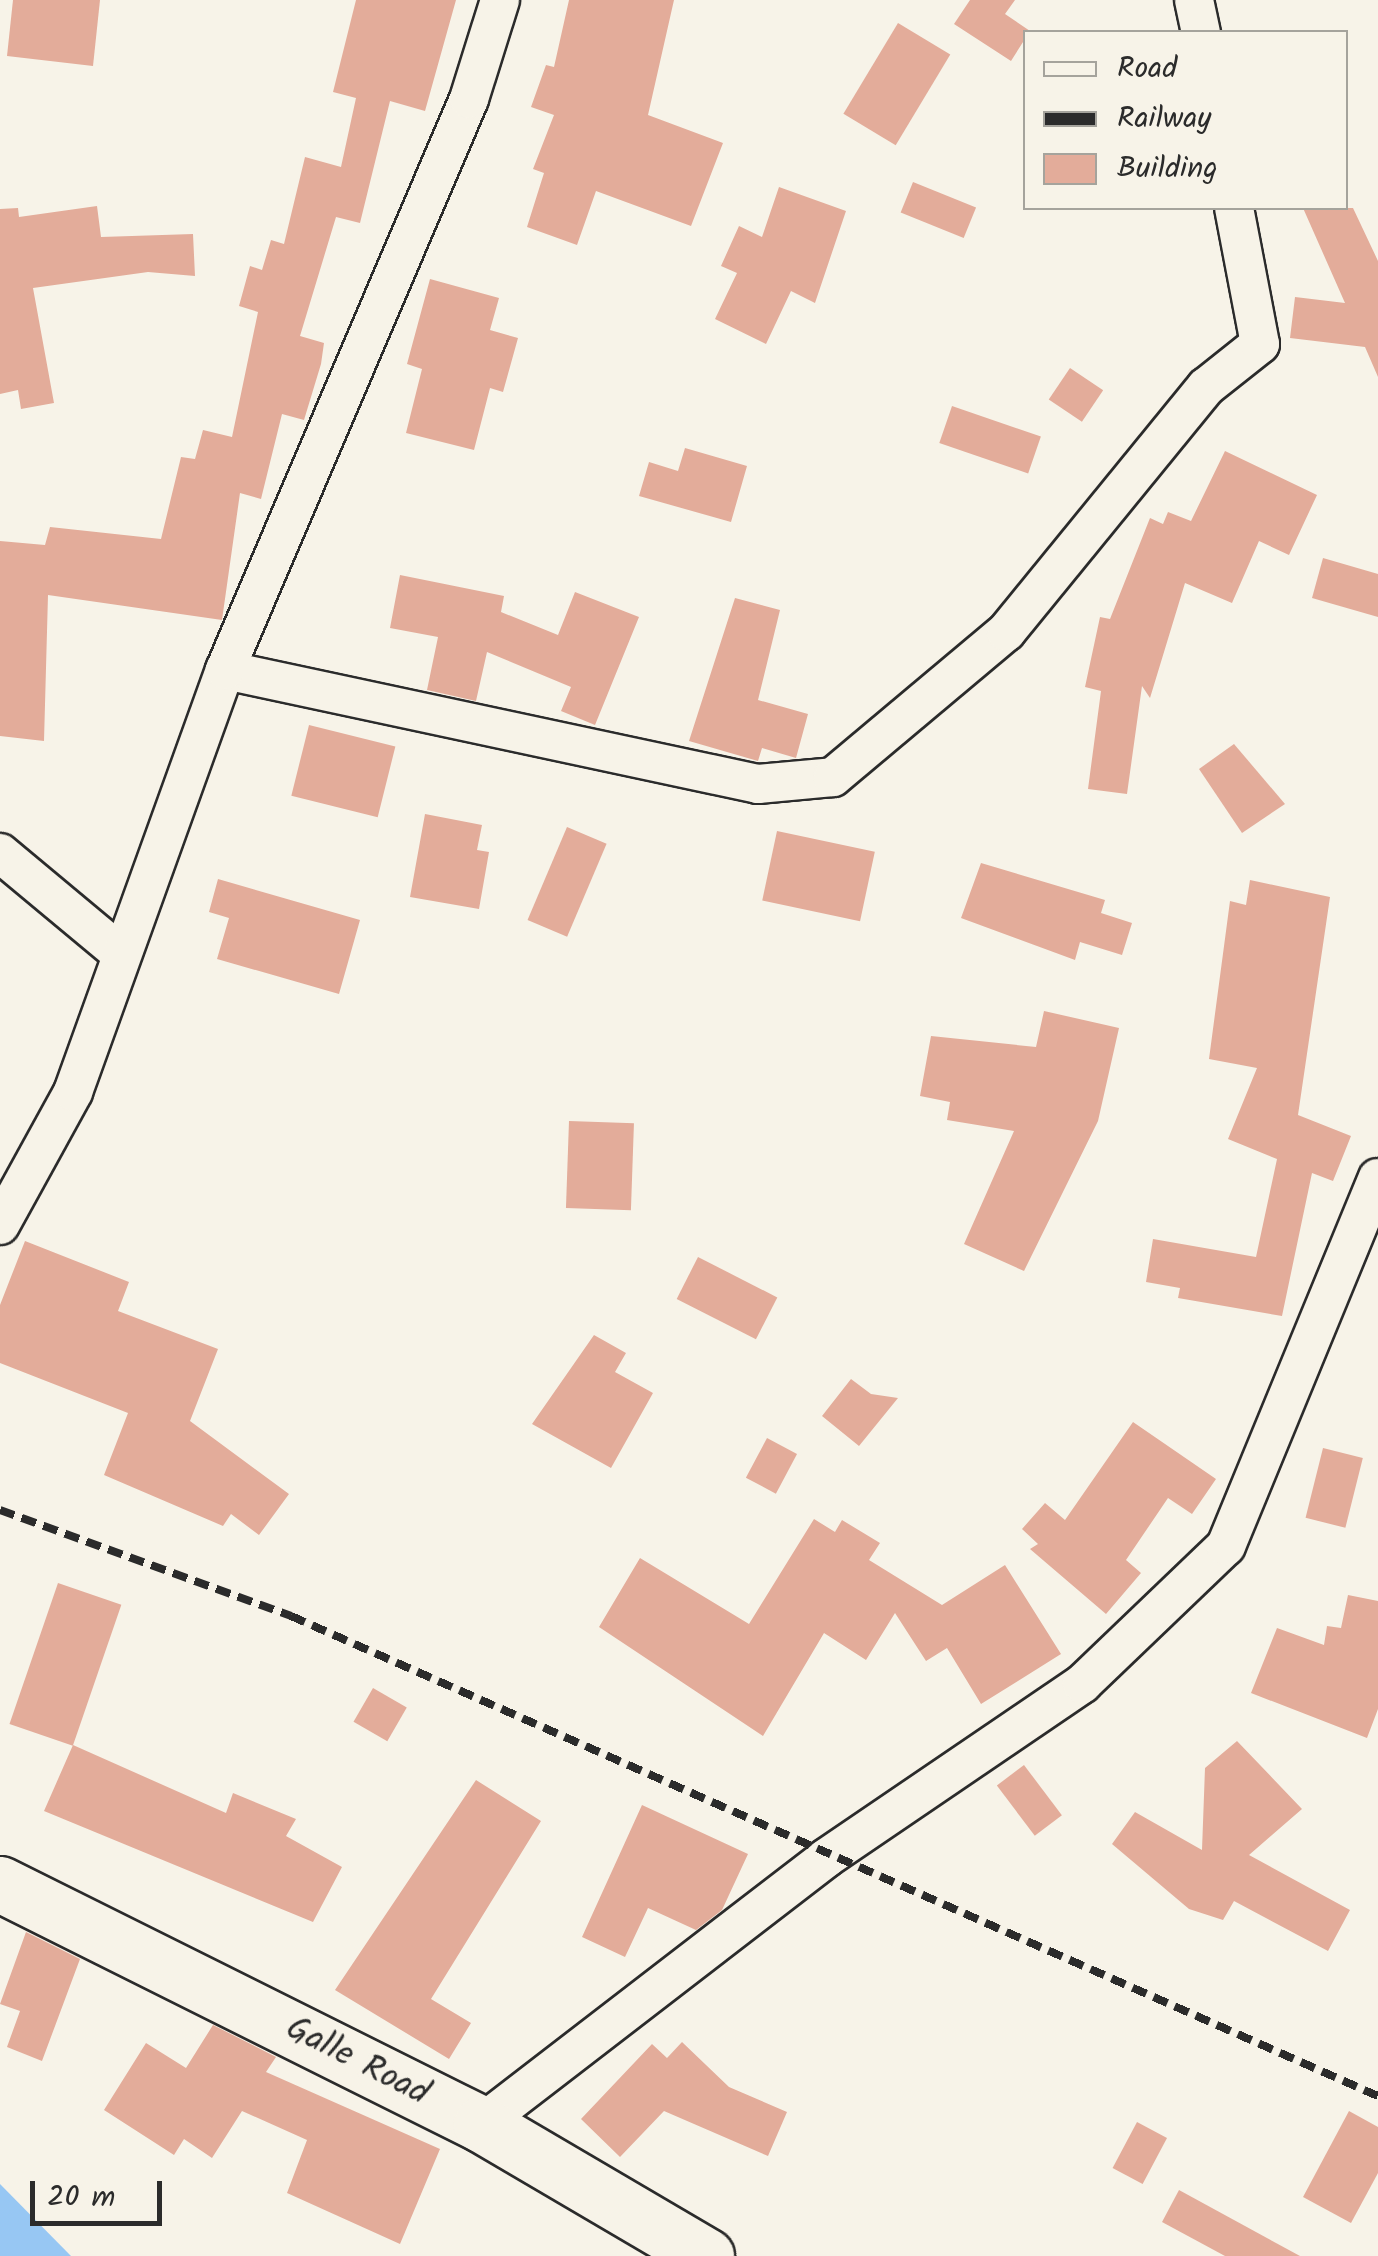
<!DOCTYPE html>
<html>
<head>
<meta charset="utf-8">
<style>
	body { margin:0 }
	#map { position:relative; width:1378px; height:2256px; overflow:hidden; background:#f7f3e8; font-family:Kalam,sans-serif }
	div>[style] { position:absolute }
	.water>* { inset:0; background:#97c7f3 }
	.building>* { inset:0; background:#e3ac9a; transform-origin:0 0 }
	.roads { filter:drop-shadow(2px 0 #2b2b2b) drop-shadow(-2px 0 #2b2b2b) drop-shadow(0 2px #2b2b2b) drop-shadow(0 -2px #2b2b2b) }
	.minor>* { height:38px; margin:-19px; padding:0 19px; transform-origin:19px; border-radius:19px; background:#f7f3e8 }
	.trunk>* { height:55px; margin:-27.5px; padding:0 27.5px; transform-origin:27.5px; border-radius:27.5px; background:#f7f3e8 }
	.rail>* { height:8px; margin-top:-4px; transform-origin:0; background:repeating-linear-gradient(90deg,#2b2b2b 0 15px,transparent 0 23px) }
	span { translate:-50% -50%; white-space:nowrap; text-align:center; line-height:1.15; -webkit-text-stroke:8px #f7f3e8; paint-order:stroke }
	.street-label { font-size:35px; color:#2b2b2b }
	.legend { position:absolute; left:1023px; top:30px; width:325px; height:180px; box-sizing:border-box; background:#f7f3e8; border:2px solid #a5a39c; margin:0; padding:12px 18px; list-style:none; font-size:30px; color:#2b2b2b }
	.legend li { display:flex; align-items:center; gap:20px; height:50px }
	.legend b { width:50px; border:2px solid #a5a39c }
	.scale { position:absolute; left:30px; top:2181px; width:132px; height:45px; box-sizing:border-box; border:5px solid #2b2b2b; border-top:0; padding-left:12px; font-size:30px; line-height:35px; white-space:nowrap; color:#2b2b2b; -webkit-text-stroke:8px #f7f3e8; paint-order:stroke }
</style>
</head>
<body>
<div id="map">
	<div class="water">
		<i style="clip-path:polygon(0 2184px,71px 2256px,0 2256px)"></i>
	</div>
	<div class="building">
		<i style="clip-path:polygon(13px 0,100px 0,93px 66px,7px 56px)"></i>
		<i style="clip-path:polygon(356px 0,456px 0,425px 111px,390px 101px,360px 223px,336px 217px,300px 336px,324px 343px,321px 364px,304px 420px,282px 414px,261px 499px,240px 493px,222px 620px,48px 595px,44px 741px,0 736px,0 541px,45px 545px,50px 527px,161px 539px,181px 457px,195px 459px,203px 430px,232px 437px,258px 312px,239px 306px,250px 266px,262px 270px,271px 240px,284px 244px,305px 157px,341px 167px,356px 98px,333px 92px)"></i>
		<i style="clip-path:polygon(569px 0,674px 0,648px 115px,723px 143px,691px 226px,596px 191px,577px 245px,527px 227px,544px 173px,533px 169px,554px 115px,531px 107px,546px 65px,554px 67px)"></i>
		<i style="clip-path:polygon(970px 0,1015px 0,1005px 14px,1030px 31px,1011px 61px,954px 24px)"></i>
		<i style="left:898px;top:23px;width:61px;height:106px;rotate:31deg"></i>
		<i style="left:913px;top:182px;width:68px;height:33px;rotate:22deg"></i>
		<i style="clip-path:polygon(779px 187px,846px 211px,815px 303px,791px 291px,766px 344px,715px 319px,737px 273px,721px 266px,739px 226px,762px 237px)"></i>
		<i style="clip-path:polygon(97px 206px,101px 237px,193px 234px,195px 276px,148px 272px,33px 288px,54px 403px,21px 409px,18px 390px,0 394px,0 209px,18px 208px,19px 217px)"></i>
		<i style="clip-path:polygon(1303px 208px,1353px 208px,1378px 261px,1378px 377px,1365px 347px,1290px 338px,1295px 297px,1345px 303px)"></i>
		<i style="clip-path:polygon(430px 279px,499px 298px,490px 330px,518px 338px,503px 392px,490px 388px,474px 450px,406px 433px,422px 369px,407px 364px)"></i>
		<i style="left:1070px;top:368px;width:40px;height:38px;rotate:34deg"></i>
		<i style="left:952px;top:406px;width:94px;height:39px;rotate:19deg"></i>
		<i style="clip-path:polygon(685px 448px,747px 466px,731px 522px,639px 496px,649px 462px,678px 471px)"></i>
		<i style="clip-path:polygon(1225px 451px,1317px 495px,1289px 555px,1259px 541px,1232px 603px,1185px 583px,1150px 698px,1142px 686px,1127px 794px,1088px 789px,1101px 691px,1085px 687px,1100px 617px,1110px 619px,1150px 518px,1163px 524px,1168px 512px,1191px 521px)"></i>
		<i style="clip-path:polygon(1323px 558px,1378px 574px,1378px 617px,1312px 598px)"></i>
		<i style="clip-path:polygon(400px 575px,504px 596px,501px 612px,558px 635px,575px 592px,639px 617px,595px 725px,561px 711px,571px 687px,487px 652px,476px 701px,427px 690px,438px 637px,390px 628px)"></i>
		<i style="clip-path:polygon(735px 598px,780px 610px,758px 700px,808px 714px,796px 758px,762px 748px,758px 761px,689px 741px)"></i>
		<i style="left:309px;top:725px;width:89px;height:73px;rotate:14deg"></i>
		<i style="clip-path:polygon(1234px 744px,1285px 804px,1242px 833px,1199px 769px)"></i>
		<i style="clip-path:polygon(425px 814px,482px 825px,477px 850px,489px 852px,479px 909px,410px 897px)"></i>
		<i style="left:567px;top:827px;width:43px;height:101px;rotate:23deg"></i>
		<i style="left:777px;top:831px;width:100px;height:71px;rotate:12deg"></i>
		<i style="clip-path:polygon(981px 863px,1105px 900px,1101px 913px,1132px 923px,1122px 955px,1080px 942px,1075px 960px,961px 918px)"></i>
		<i style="clip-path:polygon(218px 879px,360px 920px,339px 994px,217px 959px,229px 918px,209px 912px)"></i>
		<i style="clip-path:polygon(1250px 880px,1330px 897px,1298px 1115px,1351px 1136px,1333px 1181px,1312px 1173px,1282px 1316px,1178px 1298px,1180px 1288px,1146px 1282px,1153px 1239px,1256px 1257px,1277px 1159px,1228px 1139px,1257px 1068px,1209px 1059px,1230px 901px,1246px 905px)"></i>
		<i style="clip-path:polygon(1044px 1011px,1119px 1028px,1098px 1121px,1024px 1271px,964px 1244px,1014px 1131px,947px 1120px,950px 1102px,920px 1096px,931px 1036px,1036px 1047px)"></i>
		<i style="left:569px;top:1121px;width:65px;height:87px;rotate:2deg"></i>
		<i style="clip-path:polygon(25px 1241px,129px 1282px,118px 1311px,218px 1349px,190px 1421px,289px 1494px,259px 1535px,231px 1514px,223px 1526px,104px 1475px,128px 1413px,0 1363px,0 1305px)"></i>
		<i style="left:698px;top:1257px;width:89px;height:47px;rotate:27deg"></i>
		<i style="clip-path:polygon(594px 1335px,626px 1353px,615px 1372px,653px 1393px,611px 1468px,532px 1424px)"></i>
		<i style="clip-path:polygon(851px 1379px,871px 1394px,898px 1398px,859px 1446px,822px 1416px)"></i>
		<i style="clip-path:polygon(1133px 1422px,1216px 1479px,1192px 1514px,1168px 1498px,1126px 1560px,1141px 1573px,1106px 1614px,1030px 1549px,1038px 1544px,1022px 1529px,1045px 1503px,1065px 1520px)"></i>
		<i style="left:767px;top:1438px;width:34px;height:45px;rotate:28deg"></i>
		<i style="left:1323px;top:1448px;width:41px;height:72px;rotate:14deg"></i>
		<i style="clip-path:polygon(814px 1519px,835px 1532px,842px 1520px,880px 1543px,869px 1560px,942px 1605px,1005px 1565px,1061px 1654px,981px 1704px,947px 1648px,926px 1661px,895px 1613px,866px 1660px,824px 1633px,763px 1736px,599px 1627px,640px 1558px,749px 1624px)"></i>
		<i style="left:58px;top:1583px;width:67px;height:149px;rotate:19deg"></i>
		<i style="clip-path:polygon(1348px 1595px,1378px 1601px,1378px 1709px,1367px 1738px,1251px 1693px,1277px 1628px,1324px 1645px,1327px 1626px,1341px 1628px)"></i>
		<i style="left:373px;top:1688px;width:39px;height:39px;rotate:30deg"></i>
		<i style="clip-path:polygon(1237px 1741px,1302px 1809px,1249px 1855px,1350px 1910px,1328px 1951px,1234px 1901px,1223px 1920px,1189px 1909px,1112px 1844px,1135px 1812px,1202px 1850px,1205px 1768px)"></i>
		<i style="clip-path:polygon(73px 1745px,226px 1813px,233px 1793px,296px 1819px,286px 1836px,342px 1867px,313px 1922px,44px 1811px)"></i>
		<i style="left:1024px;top:1765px;width:63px;height:34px;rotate:53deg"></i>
		<i style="clip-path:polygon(476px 1780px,541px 1821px,431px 1999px,471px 2023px,449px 2059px,335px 1990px)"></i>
		<i style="clip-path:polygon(642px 1805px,748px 1854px,722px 1910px,696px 1930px,648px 1908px,625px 1957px,582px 1937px)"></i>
		<i style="clip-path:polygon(26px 1932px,80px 1959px,42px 2061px,7px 2047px,20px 2011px,0 2004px)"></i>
		<i style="clip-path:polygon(213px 2025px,276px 2057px,266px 2072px,440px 2149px,400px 2244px,287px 2193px,307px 2140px,242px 2111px,212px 2158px,184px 2139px,174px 2155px,104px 2110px,146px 2043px,186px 2068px)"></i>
		<i style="clip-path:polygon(682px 2042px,729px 2087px,787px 2112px,768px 2156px,664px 2111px,620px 2157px,581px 2119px,652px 2044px,667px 2058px)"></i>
		<i style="clip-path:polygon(1349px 2111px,1378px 2127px,1378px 2173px,1351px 2223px,1303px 2197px)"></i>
		<i style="left:1137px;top:2122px;width:34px;height:52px;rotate:28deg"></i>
		<i style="clip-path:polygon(1179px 2190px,1300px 2256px,1225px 2256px,1162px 2222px)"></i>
	</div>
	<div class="roads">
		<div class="minor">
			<i style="left:1194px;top:0;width:33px;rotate:78deg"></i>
			<i style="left:225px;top:670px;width:545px;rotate:12.07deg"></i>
			<i style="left:758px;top:784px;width:75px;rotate:-5.3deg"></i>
			<i style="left:833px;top:777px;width:226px;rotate:-40deg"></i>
			<i style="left:1006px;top:632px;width:316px;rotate:-50.8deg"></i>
			<i style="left:1206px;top:387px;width:69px;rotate:-38.5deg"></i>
			<i style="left:1260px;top:344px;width:138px;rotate:-100.8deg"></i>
			<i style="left:0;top:853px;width:156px;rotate:39.8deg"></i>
			<i style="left:0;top:1225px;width:152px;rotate:-61.2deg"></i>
			<i style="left:73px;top:1092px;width:449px;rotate:-70.2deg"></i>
			<i style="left:225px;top:670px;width:621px;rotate:-66.86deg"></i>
			<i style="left:469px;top:99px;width:104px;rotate:-72.6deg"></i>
			<i style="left:481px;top:2124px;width:436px;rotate:-37.6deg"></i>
			<i style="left:826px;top:1858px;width:310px;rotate:-34.2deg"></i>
			<i style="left:1082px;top:1684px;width:199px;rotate:-43.8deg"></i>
			<i style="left:1226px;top:1546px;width:398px;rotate:-67.6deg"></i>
		</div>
		<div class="trunk">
			<i style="left:0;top:1884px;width:538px;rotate:26.52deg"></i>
			<i style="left:481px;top:2124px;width:261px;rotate:30.4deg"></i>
		</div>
	</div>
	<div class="rail">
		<i style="left:0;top:1510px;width:310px;rotate:20deg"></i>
		<i style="left:291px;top:1616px;width:1188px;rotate:23.83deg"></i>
	</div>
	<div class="street-label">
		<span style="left:357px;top:2062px;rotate:27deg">Galle Road</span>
	</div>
	<ul class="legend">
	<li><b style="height:12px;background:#f7f3e8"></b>Road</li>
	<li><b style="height:12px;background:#2b2b2b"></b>Railway</li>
	<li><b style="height:28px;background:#e3ac9a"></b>Building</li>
	</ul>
	<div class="scale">20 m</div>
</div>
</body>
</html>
